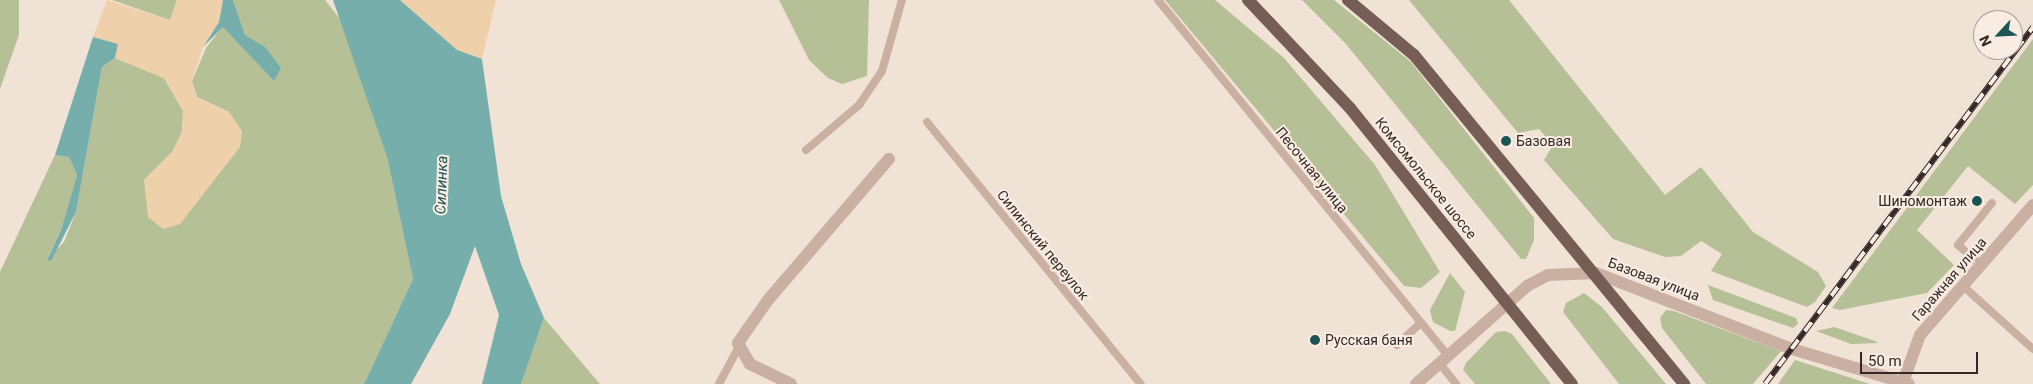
<!DOCTYPE html>
<html>
<head>
<meta charset="utf-8">
<style>
	body { margin:0 }
	#map { position:relative; width:2033px; height:384px; overflow:hidden; background:#f1e2d6; font-family:Roboto,sans-serif }
	div>[style] { position:absolute }
	.green>* { inset:0; background:#b6c096 }
	.sand>* { inset:0; background:#eed1ab }
	.water>* { inset:0; background:#75aeab }
	.service>* { height:8px; margin:-4px; padding:0 4px; transform-origin:4px; border-radius:4px; background:#c9b0a2 }
	.minor>* { height:12px; margin:-6px; padding:0 6px; transform-origin:6px; border-radius:6px; background:#c9b0a2 }
	.tertiary>* { height:12px; margin:-6px; padding:0 6px; transform-origin:6px; border-radius:6px; background:#c9b0a2 }
	.primary>* { height:12px; margin:-6px; padding:0 6px; transform-origin:6px; border-radius:6px; background:#765d55 }
	.rail>* { height:5.5px; margin-top:-2.75px; transform-origin:0; background:repeating-linear-gradient(90deg,#f9ece2 0 11px,#332825 0 22px); box-sizing:border-box; border-block:1px solid #332825 }
	.dots>* { width:14px; height:14px; translate:-50% -50%; box-sizing:border-box; border:2px solid #f9ece2; border-radius:50% }
	span { translate:-50% -50%; white-space:nowrap; text-align:center; line-height:1.15; -webkit-text-stroke:4px #f9ece2; paint-order:stroke }
	.poi-label { font-size:14px; color:#332825 }
	.left { translate:0 -50%; text-align:left }
	.right { translate:-100% -50%; text-align:right }
	.street-label { font-size:14px; color:#332825 }
	.water-label { font-size:15px; color:#1a5553; font-style:italic }
	.north { position:absolute; left:1973px; top:10px; width:50px; height:50px; box-sizing:border-box; background:#f9ece2; border:1px solid #aa9e96; border-radius:50%; rotate:245deg; font-size:14px; font-weight:700; line-height:20px; text-align:center; color:#332825 }
	.north::after { content:''; display:block; margin:auto; width:18px; height:22px; background:#1a5553; clip-path:polygon(50% 0,100% 100%,50% 72%,0 100%) }
	.scale { position:absolute; left:1860px; top:352px; width:118px; height:22px; box-sizing:border-box; border:2px solid #332825; border-top:0; padding-left:6px; font-size:15px; line-height:18px; white-space:nowrap; color:#332825; -webkit-text-stroke:4px #f9ece2; paint-order:stroke }
</style>
</head>
<body>
<div id="map">
	<div class="green">
		<i style="clip-path:polygon(0 0,19px 0,19px 35px,0 89px)"></i>
		<i style="clip-path:polygon(112px 0,177px 0,170px 20px)"></i>
		<i style="clip-path:polygon(233px 0,325px 0,344px 24px,387px 157px,413px 279px,364px 384px,0 384px,0 272px,55px 155px,69px 157px,77px 175px,61px 230px,47px 259px,64px 242px,76px 212px,102px 67px,115px 58px,164px 78px,183px 111px,182px 132px,173px 151px,144px 180px,229px 112px,197px 97px,192px 81px,206px 48px,223px 26px,274px 81px,265px 47px,245px 35px)"></i>
		<i style="clip-path:polygon(779px 0,869px 0,867px 76px,842px 84px,828px 78px,809px 60px)"></i>
		<i style="clip-path:polygon(1165px 0,1215px 0,1284px 58px,1375px 165px,1440px 272px,1421px 288px,1404px 286px)"></i>
		<i style="clip-path:polygon(1302px 0,1334px 0,1411px 62px,1534px 218px,1534px 240px,1526px 259px,1521px 259px,1346px 44px)"></i>
		<i style="clip-path:polygon(1409px 0,1509px 0,1665px 195px,1701px 167px,1753px 232px,1818px 272px,1826px 286px,1815px 302px,1807px 307px,1711px 271px,1722px 254px,1701px 241px,1681px 256px,1665px 257px,1613px 239px,1544px 160px,1553px 145px,1539px 129px,1518px 133px)"></i>
		<i style="clip-path:polygon(2033px 39px,2033px 185px,2015px 204px,1968px 166px,1917px 230px,1954px 265px,1927px 293px,1840px 310px,1832px 308px)"></i>
		<i style="clip-path:polygon(1450px 273px,1465px 292px,1455px 331px,1450px 331px,1433px 322px,1430px 310px)"></i>
		<i style="clip-path:polygon(1708px 285px,1796px 318px,1798px 324px,1793px 328px,1713px 300px)"></i>
		<i style="clip-path:polygon(1584px 293px,1602px 307px,1666px 384px,1619px 384px,1563px 312px,1566px 303px)"></i>
		<i style="clip-path:polygon(1666px 310px,1674px 311px,1781px 351px,1753px 384px,1706px 384px,1662px 328px,1660px 318px)"></i>
		<i style="clip-path:polygon(544px 318px,600px 384px,521px 384px)"></i>
		<i style="clip-path:polygon(1834px 327px,1875px 341px,1878px 343px,1851px 344px,1816px 331px)"></i>
		<i style="clip-path:polygon(1505px 331px,1512px 334px,1551px 384px,1475px 384px,1463px 370px,1466px 363px,1496px 332px)"></i>
		<i style="clip-path:polygon(1795px 360px,1870px 384px,1778px 384px)"></i>
	</div>
	<div class="sand">
		<i style="clip-path:polygon(107px 0,170px 20px,177px 0,223px 0,219px 22px,203px 47px,192px 81px,197px 97px,229px 112px,242px 131px,240px 147px,180px 224px,163px 229px,148px 217px,144px 180px,173px 151px,182px 132px,183px 111px,164px 78px,115px 58px,118px 44px,93px 37px)"></i>
		<i style="clip-path:polygon(400px 0,496px 0,482px 59px,457px 50px)"></i>
	</div>
	<div class="water">
		<i style="clip-path:polygon(223px 0,233px 0,245px 35px,265px 47px,281px 68px,274px 81px,223px 27px,203px 47px,219px 22px)"></i>
		<i style="clip-path:polygon(333px 0,400px 0,457px 50px,482px 59px,501px 196px,521px 264px,544px 318px,521px 384px,482px 384px,499px 315px,475px 246px,450px 314px,411px 384px,364px 384px,413px 279px,387px 157px)"></i>
		<i style="clip-path:polygon(93px 37px,118px 44px,115px 58px,102px 67px,76px 212px,51px 261px,47px 260px,61px 230px,77px 175px,69px 157px,55px 155px)"></i>
	</div>
	<div class="service">
		<i style="left:1158px;top:0;width:459px;rotate:50.8deg"></i>
		<i style="left:927px;top:122px;width:338px;rotate:50.8deg"></i>
		<i style="left:806px;top:150px;width:70px;rotate:-40.3deg"></i>
		<i style="left:859px;top:105px;width:41px;rotate:-55.9deg"></i>
		<i style="left:882px;top:71px;width:74px;rotate:-74.3deg"></i>
		<i style="left:1981px;top:265px;width:30px;rotate:-139deg"></i>
		<i style="left:1958px;top:245px;width:54px;rotate:-51deg"></i>
		<i style="left:1963px;top:286px;width:94px;rotate:42deg"></i>
		<i style="left:1397px;top:345px;width:33px;rotate:-43deg"></i>
		<i style="left:1440px;top:364px;width:26px;rotate:51deg"></i>
		<i style="left:719px;top:384px;width:40px;rotate:-62deg"></i>
	</div>
	<div class="minor">
		<i style="left:791px;top:384px;width:46px;rotate:-154deg"></i>
		<i style="left:750px;top:364px;width:24px;rotate:-120deg"></i>
		<i style="left:738px;top:343px;width:52px;rotate:-55.1deg"></i>
		<i style="left:768px;top:300px;width:186px;rotate:-49.4deg"></i>
		<i style="left:1416px;top:384px;width:148px;rotate:-41.4deg"></i>
		<i style="left:1527px;top:286px;width:24px;rotate:-28deg"></i>
		<i style="left:1548px;top:275px;width:48px;rotate:-2.4deg"></i>
	</div>
	<div class="tertiary">
		<i style="left:1596px;top:273px;width:210px;rotate:21.2deg"></i>
		<i style="left:1792px;top:349px;width:122px;rotate:16.7deg"></i>
		<i style="left:1903px;top:382px;width:50px;rotate:-70.1deg"></i>
		<i style="left:1920px;top:335px;width:172px;rotate:-49deg"></i>
	</div>
	<div class="primary">
		<i style="left:1248px;top:0;width:149px;rotate:46.6deg"></i>
		<i style="left:1350px;top:108px;width:354px;rotate:51.2deg"></i>
		<i style="left:1348px;top:0;width:86px;rotate:39.8deg"></i>
		<i style="left:1414px;top:55px;width:426px;rotate:50.6deg"></i>
	</div>
	<div class="rail">
		<i style="left:1765px;top:384px;width:446px;rotate:-53.1deg"></i>
	</div>
	<div class="dots">
		<i style="left:1506px;top:141px;background:#1a5553"></i>
		<i style="left:1977px;top:201px;background:#1a5553"></i>
		<i style="left:1315px;top:340px;background:#1a5553"></i>
	</div>
	<div class="poi-label">
		<span class="left" style="left:1516px;top:141px">Базовая</span>
		<span class="right" style="left:1967px;top:201px">Шиномонтаж</span>
		<span class="left" style="left:1325px;top:340px">Русская баня</span>
	</div>
	<div class="street-label">
		<span style="left:1312px;top:170px;rotate:51deg">Песочная улица</span>
		<span style="left:1426px;top:178px;rotate:51deg">Комсомольское шоссе</span>
		<span style="left:1043px;top:245px;rotate:51deg">Силинский переулок</span>
		<span style="left:1654px;top:279px;rotate:21deg">Базовая улица</span>
		<span style="left:1949px;top:279px;rotate:-49deg">Гаражная улица</span>
	</div>
	<div class="water-label">
		<span style="left:442px;top:185px;rotate:-88deg">Силинка</span>
	</div>
	<div class="north">N</div>
	<div class="scale">50 m</div>
</div>
</body>
</html>
